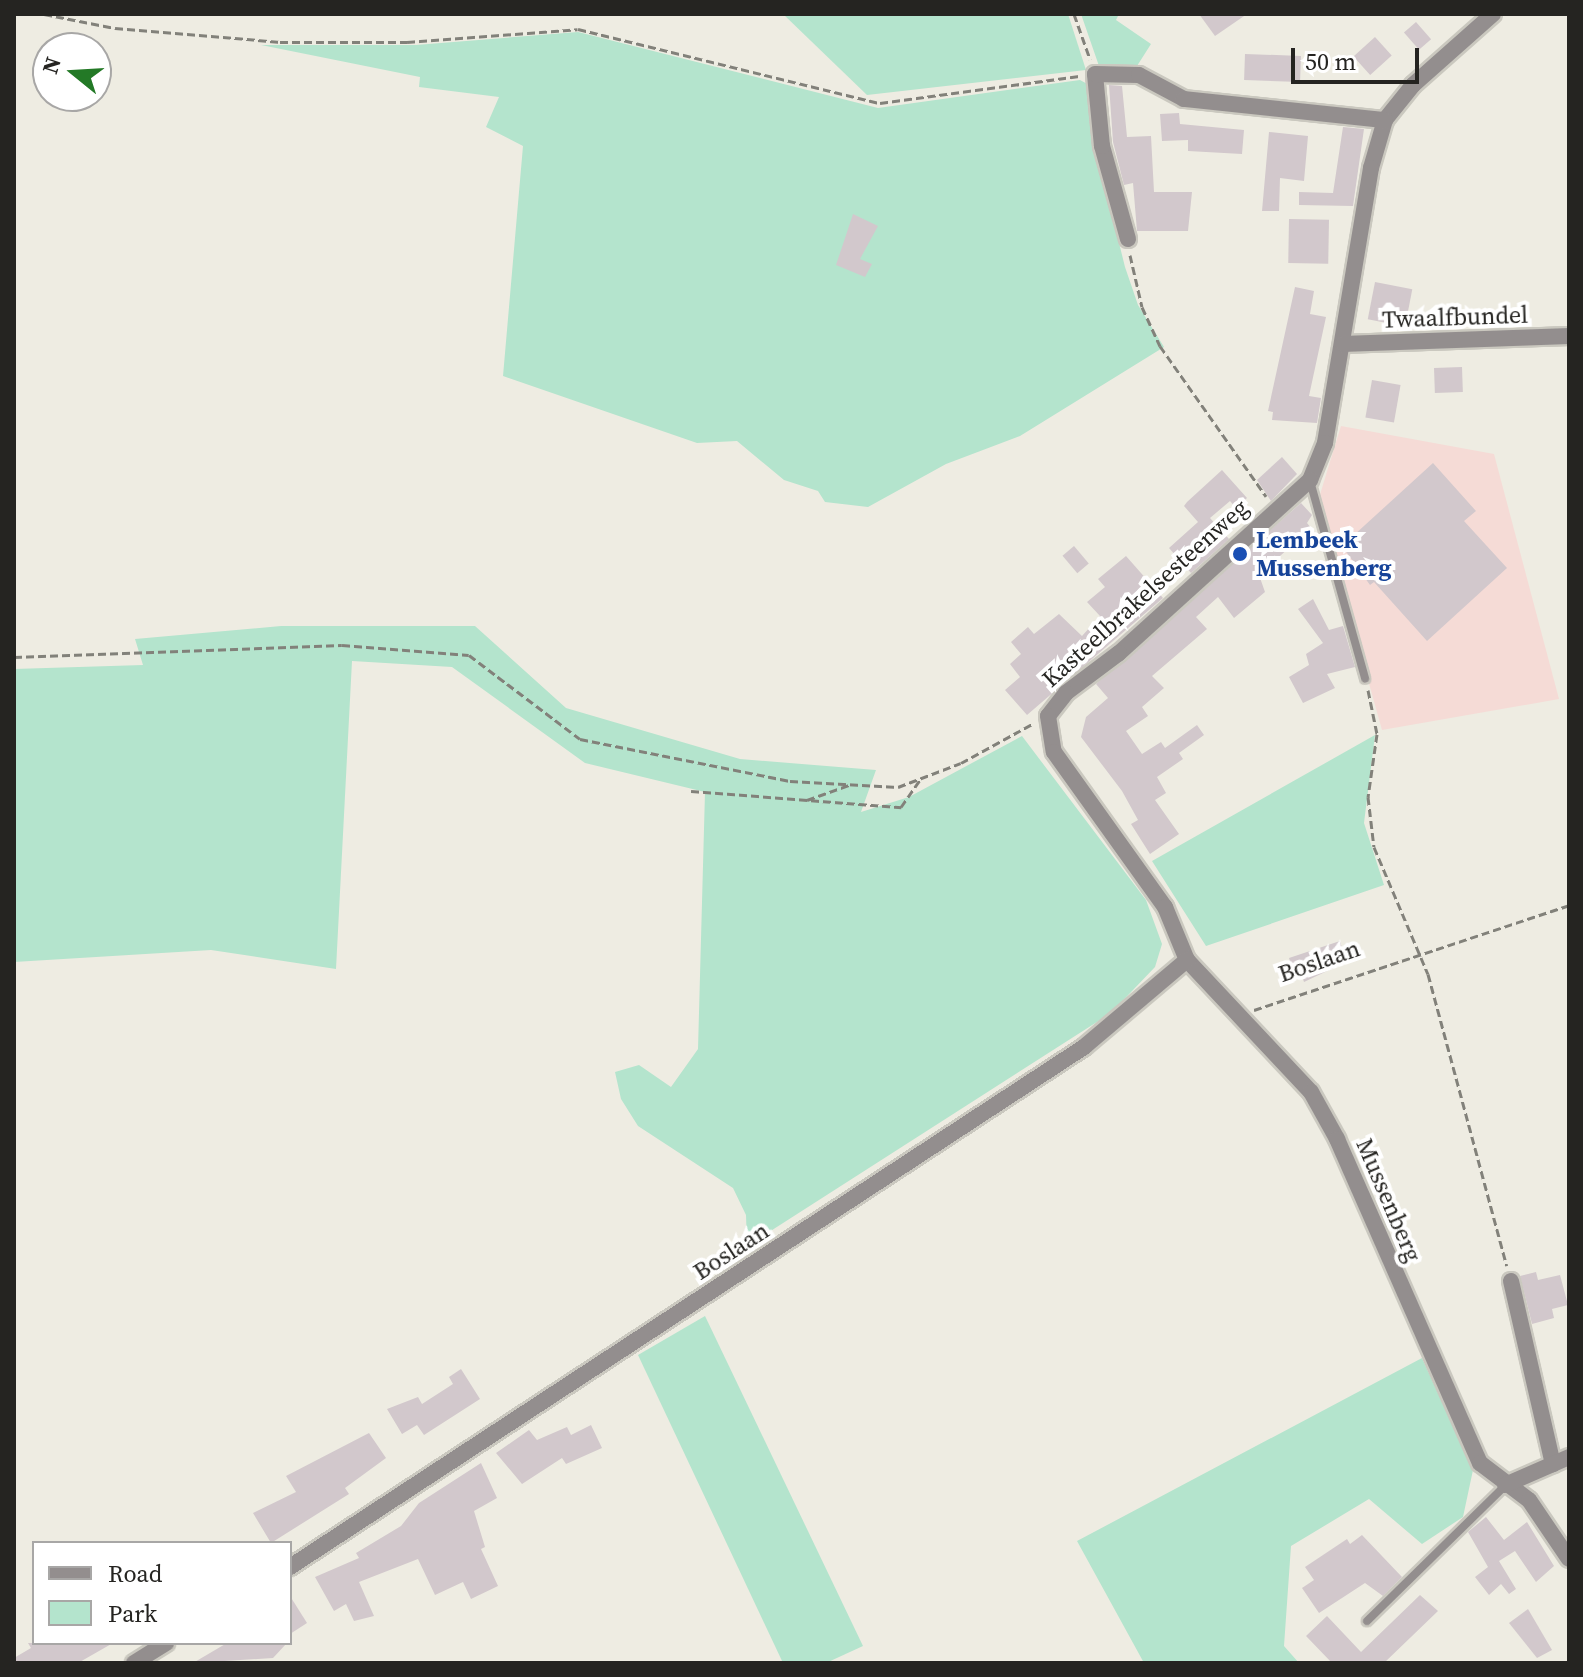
<!DOCTYPE html>
<html>
<head>
<meta charset="utf-8">
<style>
	body { margin:0 }
	#map { position:relative; width:1583px; height:1677px; overflow:hidden; background:#eeece2; font-family:"Source Serif 4",serif }
	div>[style] { position:absolute }
	.industrial>* { inset:0; background:#f5dbd6 }
	.green>* { inset:0; background:#b4e4cd }
	.building>* { inset:0; background:#d2c8cc; transform-origin:0 0 }
	.path>* { height:3px; margin-top:-1.5px; transform-origin:0; background:repeating-linear-gradient(90deg,#82817a 0 8px,transparent 0 12px) }
	.roads { filter:drop-shadow(2px 0 #cac8bf) drop-shadow(-2px 0 #cac8bf) drop-shadow(0 2px #cac8bf) drop-shadow(0 -2px #cac8bf) }
	.lane>* { height:8px; margin:-4px; padding:0 4px; transform-origin:4px; border-radius:4px; background:#938e8e }
	.street>* { height:16px; margin:-8px; padding:0 8px; transform-origin:8px; border-radius:8px; background:#938e8e }
	.dots>* { width:22px; height:22px; translate:-50% -50%; box-sizing:border-box; border:4px solid #fff; border-radius:50% }
	span { translate:-50% -50%; white-space:nowrap; text-align:center; line-height:1.15; -webkit-text-stroke:8px #fff; paint-order:stroke }
	.street-label { font-size:24px; color:#252421 }
	.transit-label { font-size:24px; color:#164399; font-weight:700 }
	.left { translate:0 -50%; text-align:left }
	.frame { position:absolute; inset:0; border:16px solid #252421; pointer-events:none }
	.legend { position:absolute; left:32px; top:1541px; width:260px; height:104px; box-sizing:border-box; background:#fff; border:2px solid #a8a7a6; margin:0; padding:10px 14px; list-style:none; font-size:24px; color:#252421 }
	.legend li { display:flex; align-items:center; gap:16px; height:40px }
	.legend b { width:40px; border:2px solid #a8a7a6 }
	.north { position:absolute; left:32px; top:32px; width:80px; height:80px; box-sizing:border-box; background:#fff; border:2px solid #a8a7a6; border-radius:50%; rotate:288deg; font-size:22px; font-weight:700; line-height:32px; text-align:center; color:#252421 }
	.north::after { content:''; display:block; margin:auto; width:28px; height:36px; background:#237926; clip-path:polygon(50% 0,100% 100%,50% 72%,0 100%) }
	.scale { position:absolute; left:1291px; top:48px; width:128px; height:36px; box-sizing:border-box; border:4px solid #252421; border-top:0; padding-left:10px; font-size:24px; line-height:28px; white-space:nowrap; color:#252421; -webkit-text-stroke:6px #fff; paint-order:stroke }
</style>
</head>
<body>
<div id="map">
	<div class="industrial">
		<i style="clip-path:polygon(1341px 426px,1494px 454px,1559px 699px,1382px 730px,1318px 501px)"></i>
	</div>
	<div class="green">
		<i style="clip-path:polygon(783px 14px,1068px 14px,1086px 70px,867px 95px)"></i>
		<i style="clip-path:polygon(1081px 14px,1119px 14px,1116px 20px,1151px 44px,1137px 66px,1099px 66px)"></i>
		<i style="clip-path:polygon(578px 32px,878px 108px,1080px 80px,1091px 86px,1093px 138px,1125px 267px,1138px 305px,1164px 347px,1020px 436px,946px 464px,868px 507px,825px 502px,818px 491px,784px 480px,737px 441px,697px 443px,503px 376px,523px 146px,486px 127px,499px 97px,419px 87px,420px 77px,261px 45px,416px 45px)"></i>
		<i style="clip-path:polygon(281px 626px,475px 626px,566px 708px,740px 759px,876px 770px,861px 812px,909px 797px,1022px 736px,1146px 900px,1162px 944px,1155px 967px,1111px 1013px,747px 1246px,746px 1215px,733px 1188px,638px 1126px,621px 1099px,615px 1072px,639px 1065px,671px 1087px,698px 1049px,705px 792px,585px 763px,452px 667px,352px 661px,336px 969px,211px 950px,14px 962px,14px 669px,143px 665px,135px 639px)"></i>
		<i style="clip-path:polygon(1375px 735px,1364px 823px,1384px 885px,1206px 946px,1152px 861px)"></i>
		<i style="clip-path:polygon(705px 1316px,863px 1646px,826px 1663px,783px 1663px,638px 1355px)"></i>
		<i style="clip-path:polygon(1422px 1358px,1473px 1470px,1463px 1517px,1422px 1544px,1369px 1499px,1291px 1546px,1284px 1646px,1299px 1663px,1144px 1663px,1077px 1541px)"></i>
	</div>
	<div class="building">
		<i style="clip-path:polygon(1199px 14px,1247px 14px,1215px 36px)"></i>
		<i style="left:1416px;top:22px;width:23px;height:16px;rotate:49deg"></i>
		<i style="left:1375px;top:37px;width:25px;height:29px;rotate:48deg"></i>
		<i style="left:1245px;top:54px;width:56px;height:26px;rotate:2deg"></i>
		<i style="clip-path:polygon(1109px 85px,1122px 86px,1127px 137px,1151px 136px,1154px 192px,1192px 192px,1188px 231px,1137px 231px,1133px 183px,1124px 185px,1113px 142px)"></i>
		<i style="clip-path:polygon(1179px 113px,1180px 124px,1244px 130px,1242px 154px,1188px 151px,1188px 140px,1162px 141px,1160px 114px)"></i>
		<i style="clip-path:polygon(1343px 127px,1364px 129px,1353px 206px,1299px 205px,1299px 192px,1333px 193px)"></i>
		<i style="clip-path:polygon(1269px 132px,1308px 136px,1304px 181px,1280px 178px,1279px 211px,1262px 211px)"></i>
		<i style="clip-path:polygon(853px 214px,878px 226px,860px 259px,872px 264px,865px 277px,836px 265px)"></i>
		<i style="left:1289px;top:219px;width:40px;height:44px;rotate:1deg"></i>
		<i style="left:1375px;top:282px;width:38px;height:38px;rotate:11deg"></i>
		<i style="clip-path:polygon(1295px 287px,1314px 291px,1310px 314px,1326px 317px,1309px 396px,1321px 398px,1317px 423px,1272px 420px,1273px 412px,1268px 411px)"></i>
		<i style="left:1462px;top:367px;width:25px;height:28px;rotate:88deg"></i>
		<i style="left:1372px;top:380px;width:29px;height:38px;rotate:10deg"></i>
		<i style="clip-path:polygon(1282px 457px,1297px 474px,1271px 501px,1257px 480px)"></i>
		<i style="clip-path:polygon(1433px 463px,1476px 511px,1464px 521px,1507px 568px,1427px 641px,1374px 582px,1370px 585px,1342px 546px)"></i>
		<i style="clip-path:polygon(1222px 470px,1247px 498px,1236px 508px,1230px 501px,1210px 518px,1229px 539px,1191px 573px,1169px 548px,1198px 522px,1184px 506px,1187px 502px)"></i>
		<i style="clip-path:polygon(1301px 503px,1312px 515px,1307px 523px,1311px 528px,1259px 575px,1265px 592px,1234px 618px,1218px 597px,1196px 617px,1207px 629px,1152px 676px,1164px 688px,1142px 707px,1148px 716px,1126px 731px,1142px 754px,1161px 742px,1165px 748px,1197px 725px,1204px 735px,1179px 753px,1183px 759px,1157px 777px,1166px 793px,1155px 800px,1179px 834px,1150px 854px,1131px 824px,1138px 820px,1122px 791px,1081px 737px,1086px 717px,1108px 698px,1096px 684px)"></i>
		<i style="left:1074px;top:546px;width:23px;height:15px;rotate:50deg"></i>
		<i style="clip-path:polygon(1126px 556px,1163px 598px,1027px 715px,1005px 690px,1020px 677px,1010px 664px,1021px 654px,1011px 642px,1028px 627px,1034px 634px,1059px 614px,1082px 636px,1100px 616px,1087px 602px,1105px 587px,1098px 579px)"></i>
		<i style="clip-path:polygon(1313px 599px,1329px 630px,1343px 626px,1355px 667px,1327px 674px,1335px 688px,1303px 703px,1289px 677px,1309px 665px,1306px 654px,1323px 643px,1298px 609px)"></i>
		<i style="clip-path:polygon(1340px 941px,1346px 962px,1304px 982px,1300px 970px,1293px 972px,1289px 958px)"></i>
		<i style="clip-path:polygon(1536px 1272px,1538px 1280px,1560px 1275px,1568px 1305px,1552px 1309px,1554px 1318px,1532px 1324px,1520px 1276px)"></i>
		<i style="clip-path:polygon(461px 1369px,480px 1399px,424px 1435px,417px 1425px,402px 1434px,387px 1409px,418px 1397px,422px 1404px,453px 1384px,449px 1377px)"></i>
		<i style="clip-path:polygon(591px 1425px,602px 1448px,566px 1464px,562px 1458px,522px 1484px,496px 1453px,529px 1430px,537px 1440px,567px 1427px,571px 1435px)"></i>
		<i style="clip-path:polygon(369px 1433px,386px 1458px,345px 1488px,349px 1494px,271px 1543px,253px 1513px,296px 1492px,286px 1476px)"></i>
		<i style="clip-path:polygon(481px 1463px,497px 1498px,474px 1511px,485px 1547px,481px 1549px,498px 1586px,471px 1599px,463px 1582px,435px 1595px,418px 1559px,359px 1582px,374px 1616px,354px 1621px,346px 1604px,334px 1611px,315px 1577px,359px 1558px,356px 1553px,401px 1526px,419px 1503px)"></i>
		<i style="clip-path:polygon(1486px 1517px,1504px 1540px,1527px 1522px,1554px 1566px,1536px 1582px,1515px 1551px,1499px 1561px,1516px 1589px,1509px 1594px,1501px 1584px,1489px 1595px,1475px 1577px,1488px 1567px,1468px 1532px)"></i>
		<i style="clip-path:polygon(1362px 1535px,1402px 1577px,1383px 1596px,1365px 1583px,1319px 1613px,1302px 1588px,1314px 1580px,1305px 1567px,1347px 1539px,1350px 1544px)"></i>
		<i style="clip-path:polygon(1420px 1595px,1438px 1611px,1384px 1663px,1332px 1663px,1306px 1636px,1327px 1616px,1361px 1652px)"></i>
		<i style="clip-path:polygon(290px 1596px,307px 1623px,290px 1634px)"></i>
		<i style="clip-path:polygon(1528px 1609px,1552px 1650px,1537px 1658px,1509px 1623px)"></i>
		<i style="clip-path:polygon(28px 1643px,113px 1643px,78px 1663px,14px 1663px,14px 1658px,31px 1648px)"></i>
		<i style="clip-path:polygon(227px 1643px,287px 1643px,273px 1658px,193px 1663px)"></i>
	</div>
	<div class="path">
		<i style="left:44px;top:14px;width:72px;rotate:11.2deg"></i>
		<i style="left:115px;top:28px;width:166px;rotate:4.8deg"></i>
		<i style="left:280px;top:42px;width:127px"></i>
		<i style="left:407px;top:42px;width:171px;rotate:-4.3deg"></i>
		<i style="left:578px;top:29px;width:311px;rotate:13.8deg"></i>
		<i style="left:880px;top:103px;width:201px;rotate:-7.7deg"></i>
		<i style="left:1074px;top:14px;width:48px;rotate:70.4deg"></i>
		<i style="left:1130px;top:255px;width:53px;rotate:77deg"></i>
		<i style="left:1142px;top:307px;width:43px;rotate:65.2deg"></i>
		<i style="left:1160px;top:346px;width:184px;rotate:54.8deg"></i>
		<i style="left:14px;top:657px;width:328px;rotate:-2.1deg"></i>
		<i style="left:342px;top:645px;width:127px;rotate:4.5deg"></i>
		<i style="left:469px;top:655px;width:139px;rotate:37.1deg"></i>
		<i style="left:580px;top:739px;width:214px;rotate:11.3deg"></i>
		<i style="left:790px;top:781px;width:108px;rotate:3.2deg"></i>
		<i style="left:898px;top:787px;width:67px;rotate:-20.9deg"></i>
		<i style="left:961px;top:763px;width:83px;rotate:-28.7deg"></i>
		<i style="left:1368px;top:690px;width:45px;rotate:78.4deg"></i>
		<i style="left:1377px;top:734px;width:64px;rotate:98.1deg"></i>
		<i style="left:1368px;top:797px;width:50px;rotate:83.2deg"></i>
		<i style="left:1374px;top:847px;width:138px;rotate:67deg"></i>
		<i style="left:1428px;top:974px;width:302px;rotate:74.9deg"></i>
		<i style="left:691px;top:791px;width:211px;rotate:4.4deg"></i>
		<i style="left:901px;top:807px;width:33px;rotate:-55deg"></i>
		<i style="left:807px;top:800px;width:48px;rotate:-19.6deg"></i>
		<i style="left:1254px;top:1010px;width:332px;rotate:-18.4deg"></i>
	</div>
	<div class="roads">
		<div class="lane">
			<i style="left:1310px;top:481px;width:205px;rotate:74.4deg"></i>
			<i style="left:1367px;top:1621px;width:193px;rotate:-44.4deg"></i>
		</div>
		<div class="street">
			<i style="left:1493px;top:14px;width:107px;rotate:138.4deg"></i>
			<i style="left:1413px;top:85px;width:45px;rotate:128.7deg"></i>
			<i style="left:1385px;top:120px;width:50px;rotate:106.3deg"></i>
			<i style="left:1371px;top:168px;width:279px;rotate:99.5deg"></i>
			<i style="left:1325px;top:443px;width:40px;rotate:112deg"></i>
			<i style="left:1310px;top:480px;width:258px;rotate:137.8deg"></i>
			<i style="left:1119px;top:653px;width:66px;rotate:143deg"></i>
			<i style="left:1066px;top:693px;width:29px;rotate:128deg"></i>
			<i style="left:1048px;top:716px;width:36px;rotate:81deg"></i>
			<i style="left:1054px;top:752px;width:191px;rotate:54.4deg"></i>
			<i style="left:1165px;top:907px;width:57px;rotate:67.5deg"></i>
			<i style="left:1187px;top:960px;width:181px;rotate:46.8deg"></i>
			<i style="left:1311px;top:1092px;width:54px;rotate:61deg"></i>
			<i style="left:1337px;top:1139px;width:354px;rotate:66.2deg"></i>
			<i style="left:1480px;top:1463px;width:61px;rotate:37.1deg"></i>
			<i style="left:1529px;top:1500px;width:71px;rotate:55.9deg"></i>
			<i style="left:1128px;top:239px;width:97px;rotate:-105.6deg"></i>
			<i style="left:1102px;top:146px;width:72px;rotate:-95.6deg"></i>
			<i style="left:1095px;top:74px;width:44px;rotate:1.3deg"></i>
			<i style="left:1139px;top:75px;width:51px;rotate:28.1deg"></i>
			<i style="left:1184px;top:99px;width:202px;rotate:6deg"></i>
			<i style="left:1343px;top:344px;width:226px;rotate:-2deg"></i>
			<i style="left:1511px;top:1281px;width:188px;rotate:77.1deg"></i>
			<i style="left:1505px;top:1485px;width:70px;rotate:-23.6deg"></i>
			<i style="left:290px;top:1567px;width:949px;rotate:-33.22deg"></i>
			<i style="left:1084px;top:1047px;width:135px;rotate:-40.2deg"></i>
			<i style="left:134px;top:1663px;width:38px;rotate:-32deg"></i>
		</div>
	</div>
	<div class="dots">
		<i style="left:1240px;top:554px;background:#1a4fb4"></i>
	</div>
	<div class="street-label">
		<span style="left:1455px;top:317px;rotate:-2deg">Twaalfbundel</span>
		<span style="left:1145px;top:593px;rotate:-42deg">Kasteelbrakelsesteenweg</span>
		<span style="left:1319px;top:961px;rotate:-19deg">Boslaan</span>
		<span style="left:1389px;top:1200px;rotate:67deg">Mussenberg</span>
		<span style="left:731px;top:1251px;rotate:-33deg">Boslaan</span>
	</div>
	<div class="transit-label">
		<span class="left" style="left:1256px;top:554px">Lembeek<br>Mussenberg</span>
	</div>
	<div class="frame"></div>
	<ul class="legend">
	<li><b style="height:10px;background:#938e8e"></b>Road</li>
	<li><b style="height:22px;background:#b4e4cd"></b>Park</li>
	</ul>
	<div class="north">N</div>
	<div class="scale">50 m</div>
</div>
</body>
</html>
